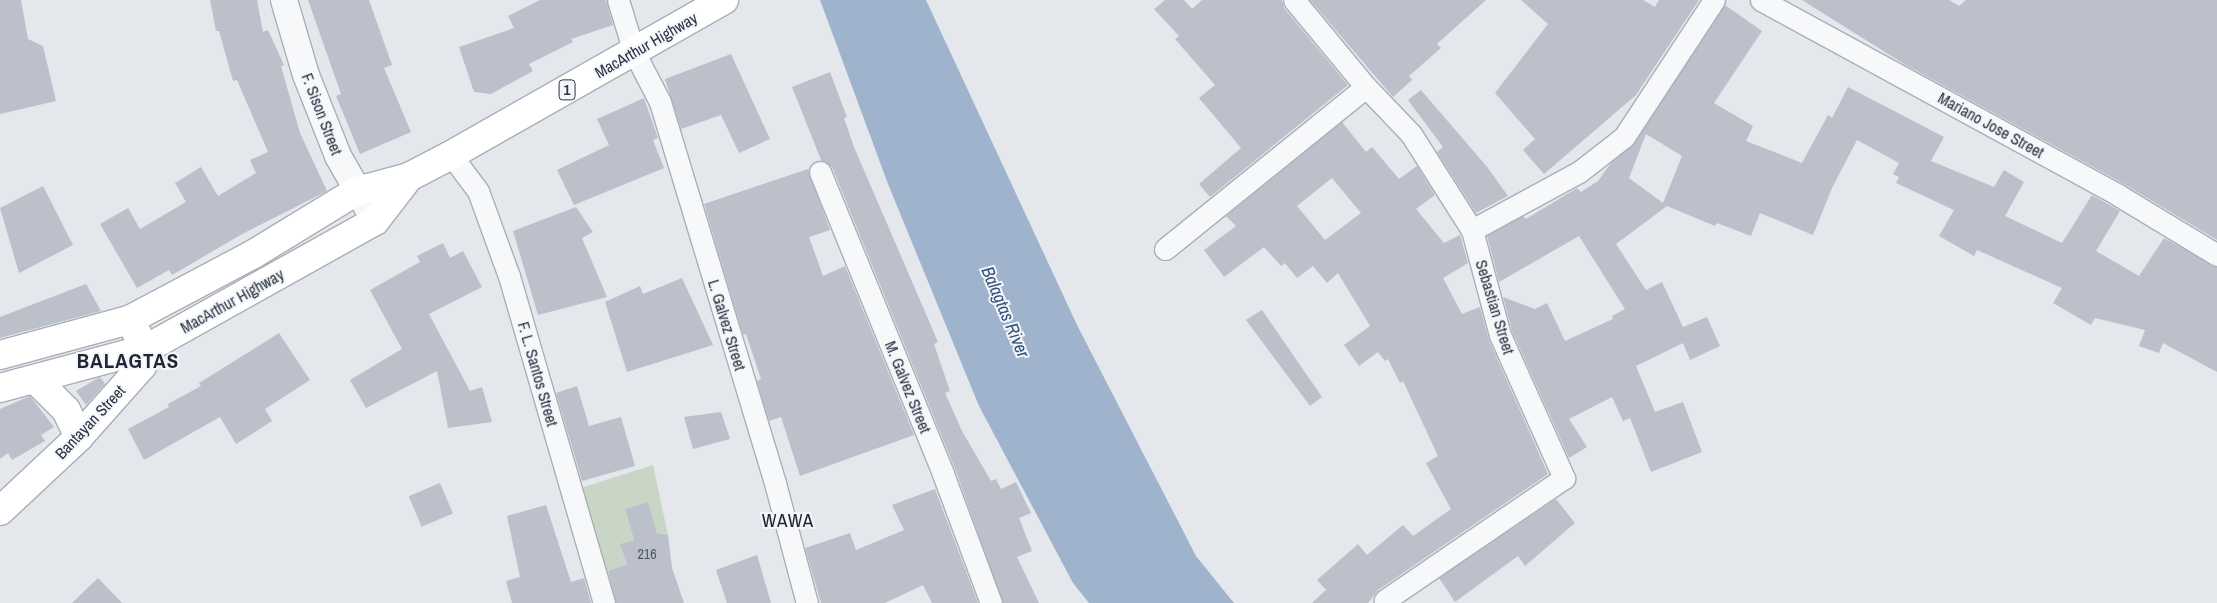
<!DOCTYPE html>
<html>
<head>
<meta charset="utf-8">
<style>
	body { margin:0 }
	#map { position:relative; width:2217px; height:603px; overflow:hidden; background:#e4e7ec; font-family:"Archivo Narrow",sans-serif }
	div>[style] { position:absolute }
	.green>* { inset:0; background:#c9d6c5 }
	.water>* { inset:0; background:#9fb4cc }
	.building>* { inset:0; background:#bbc0ca; transform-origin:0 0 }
	.roads { filter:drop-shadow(1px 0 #a9aeb7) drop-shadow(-1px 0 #a9aeb7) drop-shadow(0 1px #a9aeb7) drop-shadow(0 -1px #a9aeb7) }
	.minor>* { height:21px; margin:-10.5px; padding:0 10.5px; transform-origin:10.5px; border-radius:10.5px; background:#f7f8fa }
	.tertiary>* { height:26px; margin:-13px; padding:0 13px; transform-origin:13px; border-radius:13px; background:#f7f8fa }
	.secondary>* { height:28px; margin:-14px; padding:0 14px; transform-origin:14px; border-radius:14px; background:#fff }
	.trunk>* { height:28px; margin:-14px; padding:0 14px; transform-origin:14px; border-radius:14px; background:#fff }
	span { translate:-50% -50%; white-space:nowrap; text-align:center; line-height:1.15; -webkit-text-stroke:4px #f4f6f9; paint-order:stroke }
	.number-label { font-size:14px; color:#4f5766 }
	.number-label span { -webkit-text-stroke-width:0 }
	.shield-label span { padding:1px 4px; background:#f4f6f9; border:1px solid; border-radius:4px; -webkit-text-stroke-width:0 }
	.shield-label { font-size:15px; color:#2b3445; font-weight:700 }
	.street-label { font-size:16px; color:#2b3445 }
	.water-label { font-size:18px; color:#34527a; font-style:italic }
	.quarter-label { font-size:19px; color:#1d2536; letter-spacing:1px }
	.district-label { font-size:21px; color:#1d2536; font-weight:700; letter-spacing:1px }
</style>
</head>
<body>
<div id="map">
	<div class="green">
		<i style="clip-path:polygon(653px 465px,668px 535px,657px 533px,648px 502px,625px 509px,634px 540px,621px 544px,627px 564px,604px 572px,578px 489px)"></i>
	</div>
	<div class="water">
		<i style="clip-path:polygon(820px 0,926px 0,1077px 325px,1196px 556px,1234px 603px,1089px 603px,1073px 583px,979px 406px,888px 184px)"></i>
	</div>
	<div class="building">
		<i style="clip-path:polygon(0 0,21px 0,28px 39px,43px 46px,56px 101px,0 114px)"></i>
		<i style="clip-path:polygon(210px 0,257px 0,263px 32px,268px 30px,284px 65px,281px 66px,300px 133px,327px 191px,244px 233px,172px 275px,169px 270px,137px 288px,100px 224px,128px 208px,140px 229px,186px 202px,175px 183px,201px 167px,218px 196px,256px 173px,250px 160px,268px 152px,237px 80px,233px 81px,219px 31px,216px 31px)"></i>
		<i style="clip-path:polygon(308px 0,369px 0,392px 65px,384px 68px,411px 132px,360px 154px,336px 96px,341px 94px)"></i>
		<i style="clip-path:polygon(540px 0,606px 0,613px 25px,571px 39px,573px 42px,529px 64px,533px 71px,491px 94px,474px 92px,459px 47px,514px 28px,508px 16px)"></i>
		<i style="clip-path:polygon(1165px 0,1184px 0,1192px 9px,1202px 0,1282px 0,1284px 8px,1348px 85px,1210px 197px,1199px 184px,1241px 148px,1199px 98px,1215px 85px,1175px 39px,1179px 36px,1154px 9px)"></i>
		<i style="clip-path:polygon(1310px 0,1486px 0,1437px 44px,1441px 48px,1409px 76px,1412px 80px,1393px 97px)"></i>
		<i style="clip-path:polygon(1521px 0,1643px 0,1655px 7px,1659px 0,1699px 0,1636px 95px,1544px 174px,1523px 150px,1535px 139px,1495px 93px,1548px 24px)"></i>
		<i style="clip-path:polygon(1802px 0,1949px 0,1959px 6px,1966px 0,2217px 0,2217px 240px,2124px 184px,1904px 64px)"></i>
		<i style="clip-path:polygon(evenodd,1725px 5px,1762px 31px,1714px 103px,1753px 126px,1746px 141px,1802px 163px,1828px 115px,1832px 118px,1848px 87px,1944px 137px,1931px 161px,1994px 187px,2004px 170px,2024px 182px,2005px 216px,2062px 243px,2092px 195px,2120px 211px,2096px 251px,2139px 276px,2164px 238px,2217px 267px,2217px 372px,2163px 343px,2159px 353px,2139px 346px,2145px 330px,2095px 318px,2091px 325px,2053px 303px,2062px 288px,1977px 250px,1974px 256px,1939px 236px,1954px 210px,1896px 183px,1899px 177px,1893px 174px,1899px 163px,1857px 140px,1832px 188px,1813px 235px,1760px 213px,1751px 236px,1717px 223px,1715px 226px,1667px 206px,1616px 244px,1646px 290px,1662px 282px,1683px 327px,1707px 317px,1720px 346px,1690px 360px,1683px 343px,1636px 366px,1655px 412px,1683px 402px,1702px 452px,1651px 472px,1630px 418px,1623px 421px,1612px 397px,1569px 419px,1587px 447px,1569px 458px,1512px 331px,1503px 297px,1535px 309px,1547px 303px,1565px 341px,1613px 319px,1612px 316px,1625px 309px,1579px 236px,1499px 282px,1487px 236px,1523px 216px,1526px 219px,1577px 188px,1581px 192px,1598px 181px,1611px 163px,1634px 144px,1725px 5px,1646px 134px,1682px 156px,1663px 203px,1629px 178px,1646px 134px)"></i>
		<i style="clip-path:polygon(731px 54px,770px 139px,739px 153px,721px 115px,681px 129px,665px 79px)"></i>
		<i style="clip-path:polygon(830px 72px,847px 117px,844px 118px,854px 147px,938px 342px,934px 344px,950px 391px,945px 393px,962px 431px,991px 481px,996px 479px,1001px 489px,1016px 482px,1031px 513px,1019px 518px,1032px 551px,1017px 557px,1039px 603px,1003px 603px,955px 469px,832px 167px,821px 160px,792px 87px)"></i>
		<i style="clip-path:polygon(1421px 90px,1488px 168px,1508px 196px,1476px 213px,1437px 152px,1443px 147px,1408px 100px)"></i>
		<i style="clip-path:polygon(644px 98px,658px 138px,653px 140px,664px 168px,574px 205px,557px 170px,609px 145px,597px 119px)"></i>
		<i style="clip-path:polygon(evenodd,1342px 122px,1366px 152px,1372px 147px,1399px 179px,1417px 166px,1435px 195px,1416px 209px,1444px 243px,1460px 235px,1468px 263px,1443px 278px,1462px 314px,1480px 307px,1489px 340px,1548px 474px,1378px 590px,1368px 603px,1312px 603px,1326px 590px,1317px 580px,1358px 544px,1367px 555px,1403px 525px,1413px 536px,1451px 509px,1426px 463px,1438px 456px,1403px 381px,1400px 383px,1388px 359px,1385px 361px,1378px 352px,1359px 366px,1344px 345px,1370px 326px,1338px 273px,1327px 283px,1313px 266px,1297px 278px,1285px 263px,1281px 266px,1264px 247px,1224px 277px,1204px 250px,1236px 226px,1226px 216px,1342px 122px,1332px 178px,1361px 213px,1325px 240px,1297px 206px,1332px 178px)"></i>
		<i style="clip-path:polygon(808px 169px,830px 230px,809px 237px,823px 276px,845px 266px,914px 435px,800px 476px,781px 417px,769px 421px,757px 381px,761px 379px,746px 334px,743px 335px,704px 204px)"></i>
		<i style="clip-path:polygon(43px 186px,73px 245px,19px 273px,0 208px)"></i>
		<i style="clip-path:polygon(576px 207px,593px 232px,582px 238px,607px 297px,538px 315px,513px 231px)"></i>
		<i style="clip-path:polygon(443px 243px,450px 258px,463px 251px,482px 287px,429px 314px,470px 391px,482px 387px,492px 422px,448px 428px,437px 371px,366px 408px,350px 380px,402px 349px,370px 290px,420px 262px,417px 256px)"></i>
		<i style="clip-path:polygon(682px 278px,713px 345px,627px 372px,605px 302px,640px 286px,643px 294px)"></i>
		<i style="clip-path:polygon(86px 284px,101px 311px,0 338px,0 317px)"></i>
		<i style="clip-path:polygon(1262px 310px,1322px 397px,1310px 406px,1246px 320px)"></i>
		<i style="clip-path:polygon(279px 333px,310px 380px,265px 409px,272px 421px,236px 444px,220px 417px,144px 460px,128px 429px,169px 407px,168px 404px,201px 386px,199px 383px)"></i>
		<i style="clip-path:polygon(100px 377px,105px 384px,86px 405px,76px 391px)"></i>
		<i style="clip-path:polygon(577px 386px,589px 426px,621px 417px,635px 466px,582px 481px,556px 393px)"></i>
		<i style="clip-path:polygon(30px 396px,54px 427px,41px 435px,45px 441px,12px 460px,8px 453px,0 459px,0 409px)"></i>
		<i style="clip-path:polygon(721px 412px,730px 439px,693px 449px,684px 417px)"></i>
		<i style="left:440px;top:483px;width:33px;height:34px;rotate:67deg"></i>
		<i style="clip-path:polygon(935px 489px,978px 603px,932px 603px,923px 585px,885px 603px,821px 603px,805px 548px,850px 533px,856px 550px,904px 530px,892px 505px)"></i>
		<i style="clip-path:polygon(1556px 499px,1575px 523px,1525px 566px,1518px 556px,1455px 602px,1439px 578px)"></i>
		<i style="clip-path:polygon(648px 502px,657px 533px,668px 535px,672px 568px,684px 603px,616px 603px,608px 571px,627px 564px,620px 544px,634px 540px,625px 509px)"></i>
		<i style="clip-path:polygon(546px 505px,571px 582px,584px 578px,591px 603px,512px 603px,506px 581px,520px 577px,507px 516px)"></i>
		<i style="clip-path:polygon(757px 555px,771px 603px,727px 603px,716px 570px)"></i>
		<i style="clip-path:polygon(98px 578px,122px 603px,72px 603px)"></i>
	</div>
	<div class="roads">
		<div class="minor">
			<i style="left:618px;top:0;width:54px;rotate:72.9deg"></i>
			<i style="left:634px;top:52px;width:56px;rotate:62.5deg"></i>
			<i style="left:660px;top:102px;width:398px;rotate:73.2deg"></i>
			<i style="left:775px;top:483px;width:124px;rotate:75.1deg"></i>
			<i style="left:1294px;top:0;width:113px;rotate:50.4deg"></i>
			<i style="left:1366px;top:87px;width:65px;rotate:46.2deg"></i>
			<i style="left:1411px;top:134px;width:114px;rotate:57.6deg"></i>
			<i style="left:1472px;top:230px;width:109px;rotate:75.1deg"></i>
			<i style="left:1500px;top:335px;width:157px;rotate:65.9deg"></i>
			<i style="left:1564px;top:478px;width:217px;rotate:145.7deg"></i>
			<i style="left:1761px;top:0;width:407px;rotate:28.6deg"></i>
			<i style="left:2118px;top:195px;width:116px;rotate:31.2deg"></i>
			<i style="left:451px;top:155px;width:45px;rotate:53.1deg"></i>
			<i style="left:478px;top:191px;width:90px;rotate:70deg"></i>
			<i style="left:509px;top:276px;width:341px;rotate:73.8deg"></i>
			<i style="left:820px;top:172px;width:326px;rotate:67.8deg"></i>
			<i style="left:943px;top:474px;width:138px;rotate:69.6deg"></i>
			<i style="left:1472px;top:230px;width:122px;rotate:-28.5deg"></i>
			<i style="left:1579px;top:172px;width:57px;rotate:-37.9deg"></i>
			<i style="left:1624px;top:137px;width:164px;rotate:-56.7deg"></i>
			<i style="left:1165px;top:249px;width:258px;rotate:-38.9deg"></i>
		</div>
		<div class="tertiary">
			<i style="left:284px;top:0;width:78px;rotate:73.7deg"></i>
			<i style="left:306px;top:75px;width:87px;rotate:68.4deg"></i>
			<i style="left:338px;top:156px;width:75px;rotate:60.4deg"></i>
		</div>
		<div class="secondary">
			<i style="left:0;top:511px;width:108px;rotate:-43.1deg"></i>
			<i style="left:79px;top:437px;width:95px;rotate:-48.4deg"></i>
			<i style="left:142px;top:366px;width:17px;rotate:-77deg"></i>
			<i style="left:146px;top:349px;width:34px;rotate:-120deg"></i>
		</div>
		<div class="trunk">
			<i style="left:0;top:355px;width:134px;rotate:-15.2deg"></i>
			<i style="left:129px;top:320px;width:139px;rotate:-27.9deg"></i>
			<i style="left:252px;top:255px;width:123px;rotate:-31.4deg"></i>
			<i style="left:357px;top:191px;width:54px;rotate:-15.1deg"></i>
			<i style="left:409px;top:177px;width:47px;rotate:-27.6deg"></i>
			<i style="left:451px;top:155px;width:314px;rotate:-29.6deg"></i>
			<i style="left:35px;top:379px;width:44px;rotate:45deg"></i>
			<i style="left:66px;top:410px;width:30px;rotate:64deg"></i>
			<i style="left:0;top:388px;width:151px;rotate:-15deg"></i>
			<i style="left:146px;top:349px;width:262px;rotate:-29.2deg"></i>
			<i style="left:375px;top:221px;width:56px;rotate:-52.3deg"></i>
		</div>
	</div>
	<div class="number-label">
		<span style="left:647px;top:554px">216</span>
	</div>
	<div class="shield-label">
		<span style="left:567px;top:90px">1</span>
	</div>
	<div class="street-label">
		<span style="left:646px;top:45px;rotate:-30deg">MacArthur Highway</span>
		<span style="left:322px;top:114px;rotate:69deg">F. Sison Street</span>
		<span style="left:1991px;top:125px;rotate:29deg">Mariano Jose Street</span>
		<span style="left:232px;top:301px;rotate:-29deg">MacArthur Highway</span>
		<span style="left:1495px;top:307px;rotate:73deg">Sebastian Street</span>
		<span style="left:727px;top:325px;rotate:73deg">L. Galvez Street</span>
		<span style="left:538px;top:374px;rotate:74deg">F. L. Santos Street</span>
		<span style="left:908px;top:387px;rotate:68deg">M. Galvez Street</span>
		<span style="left:90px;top:422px;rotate:-47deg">Bantayan Street</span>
	</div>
	<div class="water-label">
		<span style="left:1005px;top:312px;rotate:67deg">Balagtas River</span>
	</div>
	<div class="quarter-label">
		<span style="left:788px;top:521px">WAWA</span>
	</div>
	<div class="district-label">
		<span style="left:128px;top:361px">BALAGTAS</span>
	</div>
</div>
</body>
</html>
